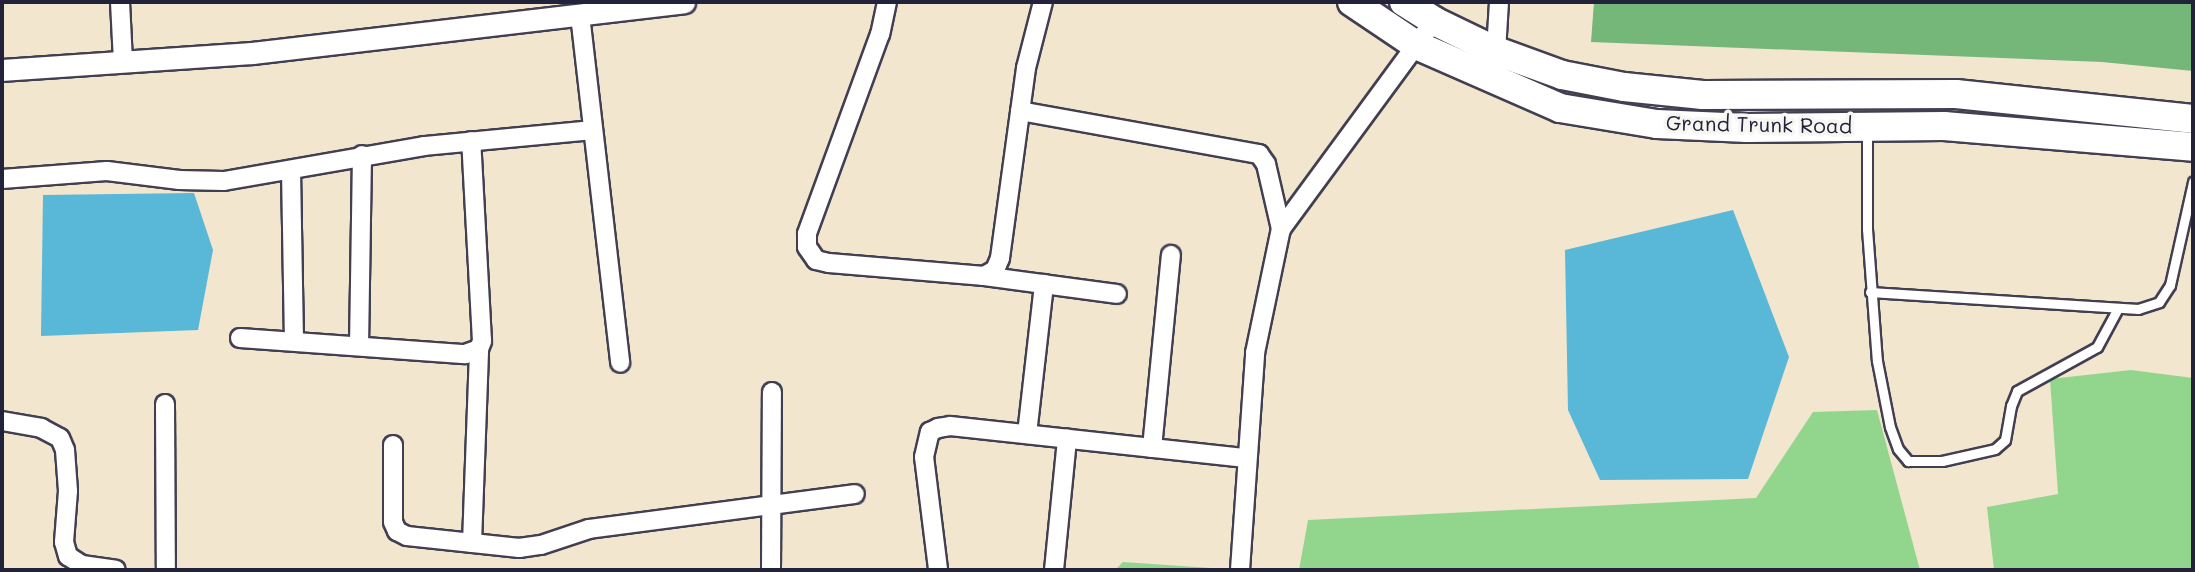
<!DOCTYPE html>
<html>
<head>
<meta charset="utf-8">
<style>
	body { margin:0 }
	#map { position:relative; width:2195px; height:572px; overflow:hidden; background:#f2e6ce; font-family:Mali,sans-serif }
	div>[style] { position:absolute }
	.green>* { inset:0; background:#92d68e }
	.forest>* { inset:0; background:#75b779 }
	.water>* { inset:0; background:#59b7d7 }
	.roads { filter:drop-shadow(2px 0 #413f51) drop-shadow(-2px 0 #413f51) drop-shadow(0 2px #413f51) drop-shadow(0 -2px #413f51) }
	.service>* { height:9px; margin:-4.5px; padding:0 4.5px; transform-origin:4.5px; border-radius:4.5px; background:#fff }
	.minor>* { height:18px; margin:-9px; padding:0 9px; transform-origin:9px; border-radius:9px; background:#fff }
	.tertiary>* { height:21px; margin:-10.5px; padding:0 10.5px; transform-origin:10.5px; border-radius:10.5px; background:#fff }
	.trunk>* { height:28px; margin:-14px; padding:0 14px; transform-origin:14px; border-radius:14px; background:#fff }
	span { translate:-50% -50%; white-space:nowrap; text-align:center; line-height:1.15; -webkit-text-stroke:7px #f6f6f2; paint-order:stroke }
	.street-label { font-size:21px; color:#22223b }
	.frame { position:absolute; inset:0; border:4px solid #22223b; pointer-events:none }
</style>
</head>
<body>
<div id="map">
	<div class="green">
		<i style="clip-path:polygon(2131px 370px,2193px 378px,2193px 570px,1994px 570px,1987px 507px,2058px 494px,2050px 379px)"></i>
		<i style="clip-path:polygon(1877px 410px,1920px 570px,1299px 570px,1308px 520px,1756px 498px,1813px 412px)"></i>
		<i style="clip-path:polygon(1123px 562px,1240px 570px,1115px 570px)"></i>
	</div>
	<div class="forest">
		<i style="clip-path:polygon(1594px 2px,2193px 2px,2193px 71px,2102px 62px,1591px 42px)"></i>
	</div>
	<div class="water">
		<i style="clip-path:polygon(194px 193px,213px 250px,198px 330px,41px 336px,43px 195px)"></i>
		<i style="clip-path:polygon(1733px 210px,1789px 357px,1748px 479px,1600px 480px,1568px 410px,1565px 250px)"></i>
	</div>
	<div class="roads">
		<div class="service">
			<i style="left:1867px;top:130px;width:99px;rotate:90deg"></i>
			<i style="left:1867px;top:229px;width:132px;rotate:85.7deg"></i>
			<i style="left:1877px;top:361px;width:67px;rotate:78.9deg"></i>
			<i style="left:1890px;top:427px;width:23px;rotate:70deg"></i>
			<i style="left:1898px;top:449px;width:16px;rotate:50deg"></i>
			<i style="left:1908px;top:461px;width:34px"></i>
			<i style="left:1942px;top:461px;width:54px;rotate:-12.8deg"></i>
			<i style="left:1995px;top:449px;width:13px;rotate:-42deg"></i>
			<i style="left:2005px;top:440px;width:35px;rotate:-80deg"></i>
			<i style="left:2011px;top:406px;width:16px;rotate:-68deg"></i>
			<i style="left:2017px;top:391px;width:91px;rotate:-28.8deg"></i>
			<i style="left:2097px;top:347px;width:44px;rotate:-61.7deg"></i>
			<i style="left:1870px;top:292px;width:269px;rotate:3.6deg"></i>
			<i style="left:2138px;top:309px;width:22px;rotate:-18deg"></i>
			<i style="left:2159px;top:302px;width:20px;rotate:-57deg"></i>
			<i style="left:2170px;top:285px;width:106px;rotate:-77.4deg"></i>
		</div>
		<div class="minor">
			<i style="left:120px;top:2px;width:60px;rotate:87.1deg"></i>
			<i style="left:887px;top:2px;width:33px;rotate:102deg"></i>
			<i style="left:880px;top:34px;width:213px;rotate:110.1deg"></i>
			<i style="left:807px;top:234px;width:13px;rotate:90deg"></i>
			<i style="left:807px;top:247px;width:16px;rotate:55deg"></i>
			<i style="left:816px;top:260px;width:13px;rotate:13deg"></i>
			<i style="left:829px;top:263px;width:156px;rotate:4.8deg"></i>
			<i style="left:984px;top:276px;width:13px;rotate:-29deg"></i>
			<i style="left:995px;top:270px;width:13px;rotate:-67deg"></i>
			<i style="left:1000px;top:258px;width:192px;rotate:-82.2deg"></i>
			<i style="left:1026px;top:68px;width:68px;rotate:-75.6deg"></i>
			<i style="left:580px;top:15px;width:350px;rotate:83.4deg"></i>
			<i style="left:1496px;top:51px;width:49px;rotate:-86.5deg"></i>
			<i style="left:1020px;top:111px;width:243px;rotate:10.2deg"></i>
			<i style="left:1259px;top:154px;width:12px;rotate:55deg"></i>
			<i style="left:1266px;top:164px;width:67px;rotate:77deg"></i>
			<i style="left:291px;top:170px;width:171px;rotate:89deg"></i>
			<i style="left:2px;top:179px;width:105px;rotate:-4.4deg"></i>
			<i style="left:107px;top:171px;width:73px;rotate:7.1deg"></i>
			<i style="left:179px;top:180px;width:45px;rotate:1.3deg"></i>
			<i style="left:224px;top:181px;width:203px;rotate:-9.9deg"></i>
			<i style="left:424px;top:146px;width:169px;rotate:-5.4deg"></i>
			<i style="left:984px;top:276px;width:134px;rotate:7.7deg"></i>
			<i style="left:240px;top:338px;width:226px;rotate:4.1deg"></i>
			<i style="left:465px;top:354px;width:15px;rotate:-20deg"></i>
			<i style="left:479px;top:349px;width:9px;rotate:-69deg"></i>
			<i style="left:482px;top:341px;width:200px;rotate:-93.1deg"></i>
			<i style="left:359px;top:346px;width:191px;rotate:-89.1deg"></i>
			<i style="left:165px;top:404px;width:166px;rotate:89.7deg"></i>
			<i style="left:2px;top:421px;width:40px;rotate:10deg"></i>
			<i style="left:41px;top:428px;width:21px;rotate:28deg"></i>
			<i style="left:60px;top:438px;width:13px;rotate:67deg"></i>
			<i style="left:65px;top:450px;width:41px;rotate:85.8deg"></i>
			<i style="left:68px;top:491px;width:51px;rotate:94.5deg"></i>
			<i style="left:64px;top:542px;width:15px;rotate:74deg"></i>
			<i style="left:68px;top:556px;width:17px;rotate:33deg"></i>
			<i style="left:82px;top:565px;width:34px;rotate:8deg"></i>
			<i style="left:1027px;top:434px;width:151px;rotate:-83.5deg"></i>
			<i style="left:393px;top:445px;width:77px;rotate:90deg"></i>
			<i style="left:393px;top:522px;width:10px;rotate:66deg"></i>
			<i style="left:397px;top:531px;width:11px;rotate:27deg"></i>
			<i style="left:407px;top:536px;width:113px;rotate:6.1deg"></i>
			<i style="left:519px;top:548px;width:22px;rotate:-8deg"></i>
			<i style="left:541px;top:545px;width:51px;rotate:-18.4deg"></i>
			<i style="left:589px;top:529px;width:268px;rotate:-7.5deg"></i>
			<i style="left:1152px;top:448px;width:194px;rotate:-84.4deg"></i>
			<i style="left:472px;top:543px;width:194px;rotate:-87.9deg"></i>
			<i style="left:938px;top:569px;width:113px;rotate:-97.1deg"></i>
			<i style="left:924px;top:457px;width:26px;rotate:-77deg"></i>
			<i style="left:930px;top:432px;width:9px;rotate:-27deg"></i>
			<i style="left:938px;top:428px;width:12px;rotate:-9deg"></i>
			<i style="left:950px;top:426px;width:298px;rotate:6.2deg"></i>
			<i style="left:771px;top:570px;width:178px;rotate:-89.7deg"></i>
			<i style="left:1054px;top:570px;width:132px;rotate:-84.3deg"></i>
			<i style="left:1240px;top:570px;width:218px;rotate:-86deg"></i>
			<i style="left:1255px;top:353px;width:127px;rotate:-78.2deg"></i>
			<i style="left:1281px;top:229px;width:258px;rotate:-53.7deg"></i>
		</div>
		<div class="tertiary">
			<i style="left:2px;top:70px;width:251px;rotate:-3.9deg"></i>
			<i style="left:252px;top:53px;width:435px;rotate:-6.7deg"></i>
		</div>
		<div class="trunk">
			<i style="left:1352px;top:2px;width:77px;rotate:33.9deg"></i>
			<i style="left:1416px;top:45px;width:157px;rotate:23.6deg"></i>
			<i style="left:1560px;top:108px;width:98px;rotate:9.4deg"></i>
			<i style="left:1657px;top:124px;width:90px;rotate:2.5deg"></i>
			<i style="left:1747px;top:128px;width:197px;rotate:-0.6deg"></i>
			<i style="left:1944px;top:126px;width:250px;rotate:4.8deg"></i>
			<i style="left:1404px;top:2px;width:36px;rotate:32deg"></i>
			<i style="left:1434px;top:21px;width:69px;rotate:25.8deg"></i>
			<i style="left:1496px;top:51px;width:70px;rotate:20deg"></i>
			<i style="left:1562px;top:75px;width:63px;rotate:11deg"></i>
			<i style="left:1624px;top:87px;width:79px;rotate:5.8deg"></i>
			<i style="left:1703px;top:95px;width:253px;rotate:-0.2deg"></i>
			<i style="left:1956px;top:94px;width:238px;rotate:6deg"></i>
		</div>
	</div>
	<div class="street-label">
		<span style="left:1759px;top:124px;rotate:1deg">Grand Trunk Road</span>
	</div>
	<div class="frame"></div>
</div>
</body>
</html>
